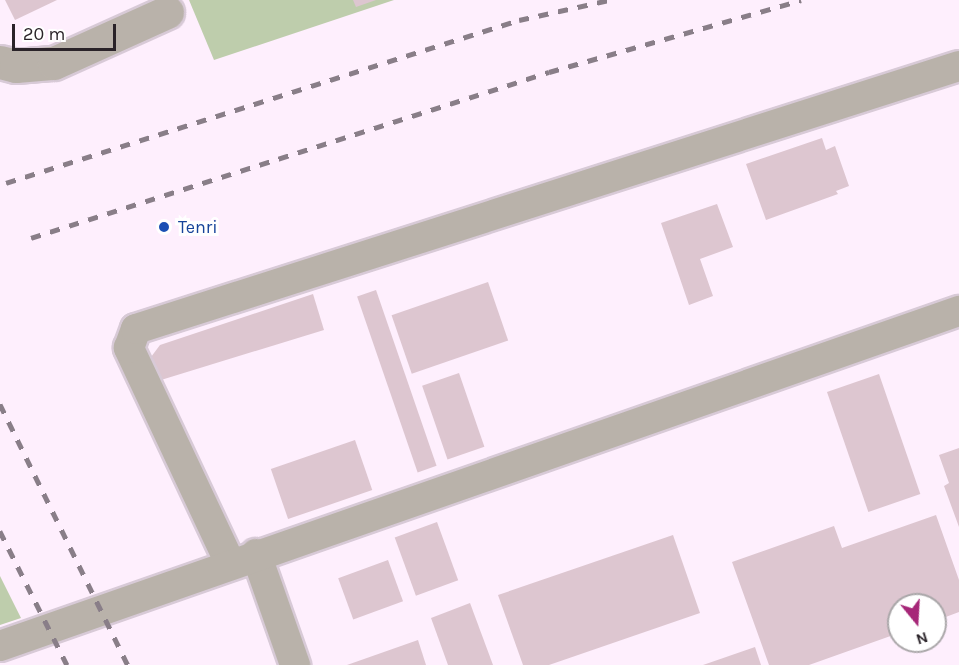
<!DOCTYPE html>
<html>
<head>
<meta charset="utf-8">
<style>
	body { margin:0 }
	#map { position:relative; width:959px; height:665px; overflow:hidden; background:#feeffd; font-family:Karla,sans-serif }
	div>[style] { position:absolute }
	.green>* { inset:0; background:#becdac }
	.building>* { inset:0; background:#ddc6d0; transform-origin:0 0 }
	.roads { filter:drop-shadow(2px 0 #d8cad7) drop-shadow(-2px 0 #d8cad7) drop-shadow(0 2px #d8cad7) drop-shadow(0 -2px #d8cad7) }
	.minor>* { height:30px; margin:-15px; padding:0 15px; transform-origin:15px; border-radius:15px; background:#b9b2aa }
	.tertiary>* { height:33px; margin:-16.5px; padding:0 16.5px; transform-origin:16.5px; border-radius:16.5px; background:#b9b2aa }
	.rail>* { height:4.5px; margin-top:-2.25px; transform-origin:0; background:repeating-linear-gradient(90deg,#897e88 0 10px,transparent 0 20px) }
	.dots>* { width:16px; height:16px; translate:-50% -50%; box-sizing:border-box; border:3px solid #fff; border-radius:50% }
	span { translate:-50% -50%; white-space:nowrap; text-align:center; line-height:1.15; -webkit-text-stroke:6px #fff; paint-order:stroke }
	.transit-label { font-size:18px; color:#164399 }
	.left { translate:0 -50%; text-align:left }
	.north { position:absolute; left:887px; top:593px; width:60px; height:60px; box-sizing:border-box; background:#fff; border:2px solid #aaa7a9; border-radius:50%; rotate:162deg; font-size:16px; font-weight:700; line-height:24px; text-align:center; color:#2a2329 }
	.north::after { content:''; display:block; margin:auto; width:21px; height:27px; background:#a62778; clip-path:polygon(50% 0,100% 100%,50% 72%,0 100%) }
	.scale { position:absolute; left:12px; top:24px; width:104px; height:27px; box-sizing:border-box; border:3px solid #2a2329; border-top:0; padding-left:8px; font-size:18px; line-height:21px; white-space:nowrap; color:#2a2329; -webkit-text-stroke:4px #fff; paint-order:stroke }
</style>
</head>
<body>
<div id="map">
	<div class="green">
		<i style="clip-path:polygon(189px 0,394px 0,214px 60px)"></i>
		<i style="clip-path:polygon(0 576px,21px 618px,0 625px)"></i>
	</div>
	<div class="building">
		<i style="clip-path:polygon(5px 0,57px 0,15px 20px)"></i>
		<i style="clip-path:polygon(353px 0,376px 0,356px 7px)"></i>
		<i style="clip-path:polygon(822px 138px,826px 150px,835px 146px,849px 186px,836px 191px,838px 194px,766px 220px,746px 164px)"></i>
		<i style="clip-path:polygon(717px 204px,733px 247px,700px 259px,713px 296px,689px 305px,661px 223px)"></i>
		<i style="left:488px;top:282px;width:62px;height:102px;rotate:71deg"></i>
		<i style="left:376px;top:290px;width:186px;height:20px;rotate:71deg"></i>
		<i style="clip-path:polygon(313px 294px,324px 330px,161px 380px,151px 357px,160px 345px)"></i>
		<i style="left:459px;top:373px;width:78px;height:39px;rotate:71deg"></i>
		<i style="left:879px;top:374px;width:127px;height:55px;rotate:71deg"></i>
		<i style="left:355px;top:440px;width:53px;height:89px;rotate:71deg"></i>
		<i style="clip-path:polygon(959px 448px,959px 527px,944px 486px,949px 483px,939px 455px)"></i>
		<i style="clip-path:polygon(936px 515px,959px 580px,959px 612px,935px 621px,935px 605px,899px 605px,899px 633px,809px 665px,769px 665px,732px 562px,834px 526px,842px 548px)"></i>
		<i style="left:437px;top:522px;width:62px;height:45px;rotate:70deg"></i>
		<i style="clip-path:polygon(673px 535px,700px 613px,549px 665px,523px 665px,498px 595px)"></i>
		<i style="left:388px;top:560px;width:44px;height:53px;rotate:70deg"></i>
		<i style="clip-path:polygon(470px 603px,493px 665px,448px 665px,431px 618px)"></i>
		<i style="clip-path:polygon(418px 640px,426px 665px,347px 665px)"></i>
		<i style="clip-path:polygon(755px 647px,761px 665px,703px 665px)"></i>
	</div>
	<div class="roads">
		<div class="minor">
			<i style="left:256px;top:554px;width:118px;rotate:70.6deg"></i>
			<i style="left:230px;top:563px;width:238px;rotate:-115.2deg"></i>
			<i style="left:129px;top:348px;width:20px;rotate:-70deg"></i>
			<i style="left:136px;top:329px;width:864px;rotate:-17.72deg"></i>
			<i style="left:0;top:646px;width:1016px;rotate:-19.26deg"></i>
		</div>
		<div class="tertiary">
			<i style="left:0;top:62px;width:16px;rotate:14deg"></i>
			<i style="left:16px;top:66px;width:38px;rotate:-5deg"></i>
			<i style="left:54px;top:63px;width:124px;rotate:-24.3deg"></i>
		</div>
	</div>
	<div class="rail">
		<i style="left:6px;top:183px;width:538px;rotate:-17.63deg"></i>
		<i style="left:519px;top:20px;width:92px;rotate:-12.5deg"></i>
		<i style="left:31px;top:238px;width:544px;rotate:-17.77deg"></i>
		<i style="left:549px;top:72px;width:262px;rotate:-15.9deg"></i>
		<i style="left:0;top:404px;width:291px;rotate:63.9deg"></i>
		<i style="left:0;top:531px;width:150px;rotate:63.4deg"></i>
	</div>
	<div class="dots">
		<i style="left:164px;top:227px;background:#1a4fb4"></i>
	</div>
	<div class="transit-label">
		<span class="left" style="left:178px;top:227px">Tenri</span>
	</div>
	<div class="north">N</div>
	<div class="scale">20 m</div>
</div>
</body>
</html>
